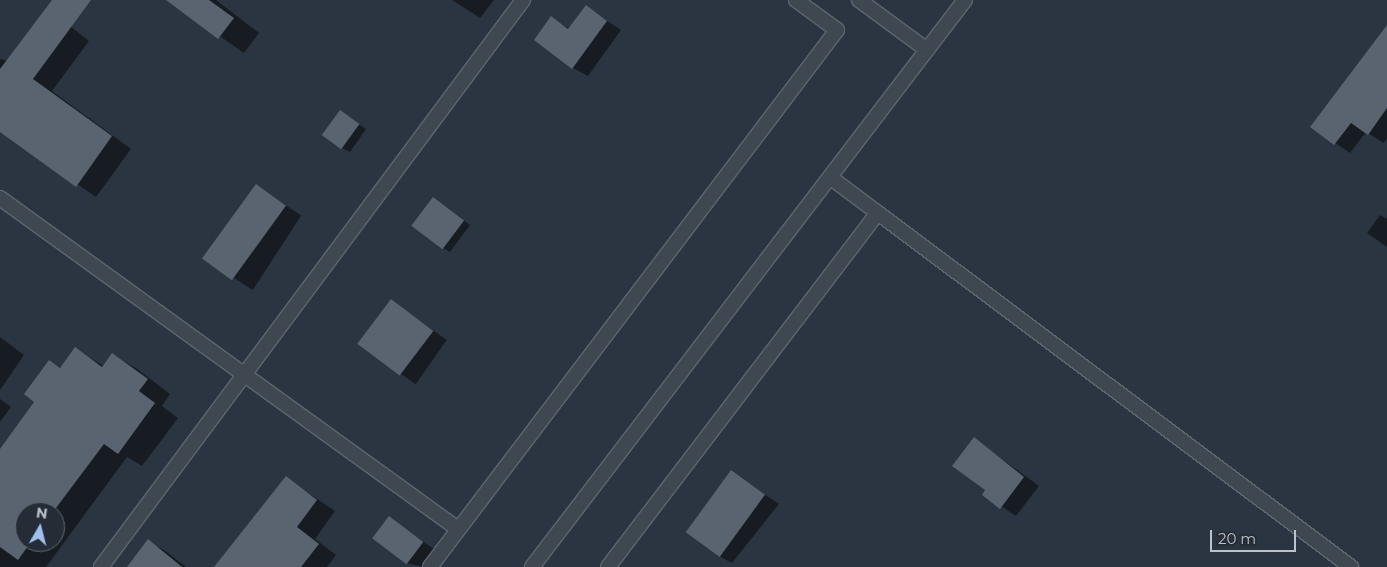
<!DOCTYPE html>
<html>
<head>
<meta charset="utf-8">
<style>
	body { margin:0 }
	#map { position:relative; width:1387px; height:567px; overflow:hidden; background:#2b3541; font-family:Montserrat,sans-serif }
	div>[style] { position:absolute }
	.shadow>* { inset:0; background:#0007; transform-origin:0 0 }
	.building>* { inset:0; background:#5a6370; transform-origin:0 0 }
	.roads { filter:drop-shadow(1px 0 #5d656e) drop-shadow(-1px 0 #5d656e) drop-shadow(0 1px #5d656e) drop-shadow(0 -1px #5d656e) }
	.lane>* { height:14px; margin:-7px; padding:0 7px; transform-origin:7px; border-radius:7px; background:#3f4751 }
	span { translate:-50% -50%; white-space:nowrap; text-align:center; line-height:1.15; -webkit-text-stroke:4px #242c36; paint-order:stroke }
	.north { position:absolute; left:15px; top:502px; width:50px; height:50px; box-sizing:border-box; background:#242c36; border:1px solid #616872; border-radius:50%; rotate:8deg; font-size:14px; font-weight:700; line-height:20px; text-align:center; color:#bcc2cb }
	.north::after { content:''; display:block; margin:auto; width:18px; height:22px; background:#a0bfec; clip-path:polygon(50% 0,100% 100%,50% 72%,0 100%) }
	.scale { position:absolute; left:1210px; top:530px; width:86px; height:22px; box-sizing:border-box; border:2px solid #bcc2cb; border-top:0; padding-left:6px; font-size:15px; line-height:18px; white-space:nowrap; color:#bcc2cb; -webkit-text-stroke:4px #242c36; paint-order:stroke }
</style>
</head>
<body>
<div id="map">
	<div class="shadow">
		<i style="clip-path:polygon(168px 0,216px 0,259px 33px,244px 53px)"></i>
		<i style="clip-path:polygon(452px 0,494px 0,480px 18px)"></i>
		<i style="clip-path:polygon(586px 7px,621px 30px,588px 76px,573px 68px,552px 18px,570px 29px)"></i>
		<i style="clip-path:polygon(65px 22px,89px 41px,52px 91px,131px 149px,96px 197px,0 131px,0 59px,8px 61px)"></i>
		<i style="clip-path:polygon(1387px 29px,1387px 138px,1384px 143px,1366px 132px,1350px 153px,1312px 127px)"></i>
		<i style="clip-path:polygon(341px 112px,366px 129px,350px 152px,342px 148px)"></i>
		<i style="left:256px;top:186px;width:54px;height:89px;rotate:33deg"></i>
		<i style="clip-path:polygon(441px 203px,470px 225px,450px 252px,443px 248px)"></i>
		<i style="clip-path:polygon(1380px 215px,1387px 219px,1387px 247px,1367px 233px)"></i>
		<i style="left:391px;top:301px;width:68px;height:54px;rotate:35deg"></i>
		<i style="clip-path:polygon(0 337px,24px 355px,0 390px)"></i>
		<i style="clip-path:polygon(evenodd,75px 349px,104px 366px,112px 355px,136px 368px,170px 394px,162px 406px,178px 418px,142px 466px,127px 457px,46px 567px,0 567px,0 453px,36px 402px,49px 361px,61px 368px,75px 349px,25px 512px,55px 512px,55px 542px,25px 542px,25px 512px)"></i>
		<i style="clip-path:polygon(0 399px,11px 407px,0 422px)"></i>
		<i style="clip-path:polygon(974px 439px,1039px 486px,1016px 516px,983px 494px,987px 490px)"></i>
		<i style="clip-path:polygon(731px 472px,779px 504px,732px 563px,717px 555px)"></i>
		<i style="clip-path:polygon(286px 478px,335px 511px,315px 539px,336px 555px,327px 567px,216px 567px)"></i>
		<i style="clip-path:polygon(389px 518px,437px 551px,425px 567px,406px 563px)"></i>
		<i style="clip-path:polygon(148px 541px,167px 552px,186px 567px,128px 567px)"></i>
	</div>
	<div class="building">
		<i style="clip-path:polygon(52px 0,91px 0,33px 79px,112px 136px,76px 187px,0 132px,0 69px)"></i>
		<i style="clip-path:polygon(166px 0,209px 0,234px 18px,218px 39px)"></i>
		<i style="clip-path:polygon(586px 5px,607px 21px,572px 69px,534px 40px,551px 16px,568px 29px)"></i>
		<i style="clip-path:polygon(1387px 25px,1387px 108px,1368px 135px,1351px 123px,1334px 145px,1310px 127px)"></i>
		<i style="left:340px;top:110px;width:24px;height:31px;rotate:36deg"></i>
		<i style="left:256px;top:184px;width:37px;height:92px;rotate:36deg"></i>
		<i style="left:433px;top:197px;width:39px;height:36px;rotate:37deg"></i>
		<i style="left:391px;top:299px;width:53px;height:56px;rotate:37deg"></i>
		<i style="clip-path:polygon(75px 347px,102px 367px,112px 353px,148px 379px,139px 391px,155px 403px,118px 454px,104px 444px,53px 512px,25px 512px,25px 542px,31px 542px,18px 560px,0 547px,0 449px,34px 402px,24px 394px,49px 360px,60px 368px)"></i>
		<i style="clip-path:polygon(974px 437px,1024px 477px,1000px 509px,982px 495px,985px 490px,952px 466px)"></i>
		<i style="left:731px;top:470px;width:42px;height:77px;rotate:36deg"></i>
		<i style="clip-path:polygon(286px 476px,317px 500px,297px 527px,319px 544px,301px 567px,214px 567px)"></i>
		<i style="left:389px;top:516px;width:43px;height:28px;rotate:37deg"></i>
		<i style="clip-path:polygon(148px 539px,182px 567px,127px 567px)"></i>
	</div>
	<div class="roads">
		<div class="lane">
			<i style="left:859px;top:0;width:84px;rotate:36.3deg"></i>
			<i style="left:830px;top:177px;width:60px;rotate:36.9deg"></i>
			<i style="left:0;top:198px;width:565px;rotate:35.86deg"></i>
			<i style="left:101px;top:567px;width:707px;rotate:-53.34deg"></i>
			<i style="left:430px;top:567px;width:674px;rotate:-52.84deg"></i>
			<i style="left:837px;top:30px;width:51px;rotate:-143.8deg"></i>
			<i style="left:532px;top:567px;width:713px;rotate:-52.63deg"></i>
			<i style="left:608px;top:567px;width:445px;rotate:-52.7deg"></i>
			<i style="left:878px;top:213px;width:591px;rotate:36.81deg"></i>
		</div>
	</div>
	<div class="north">N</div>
	<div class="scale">20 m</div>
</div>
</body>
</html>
